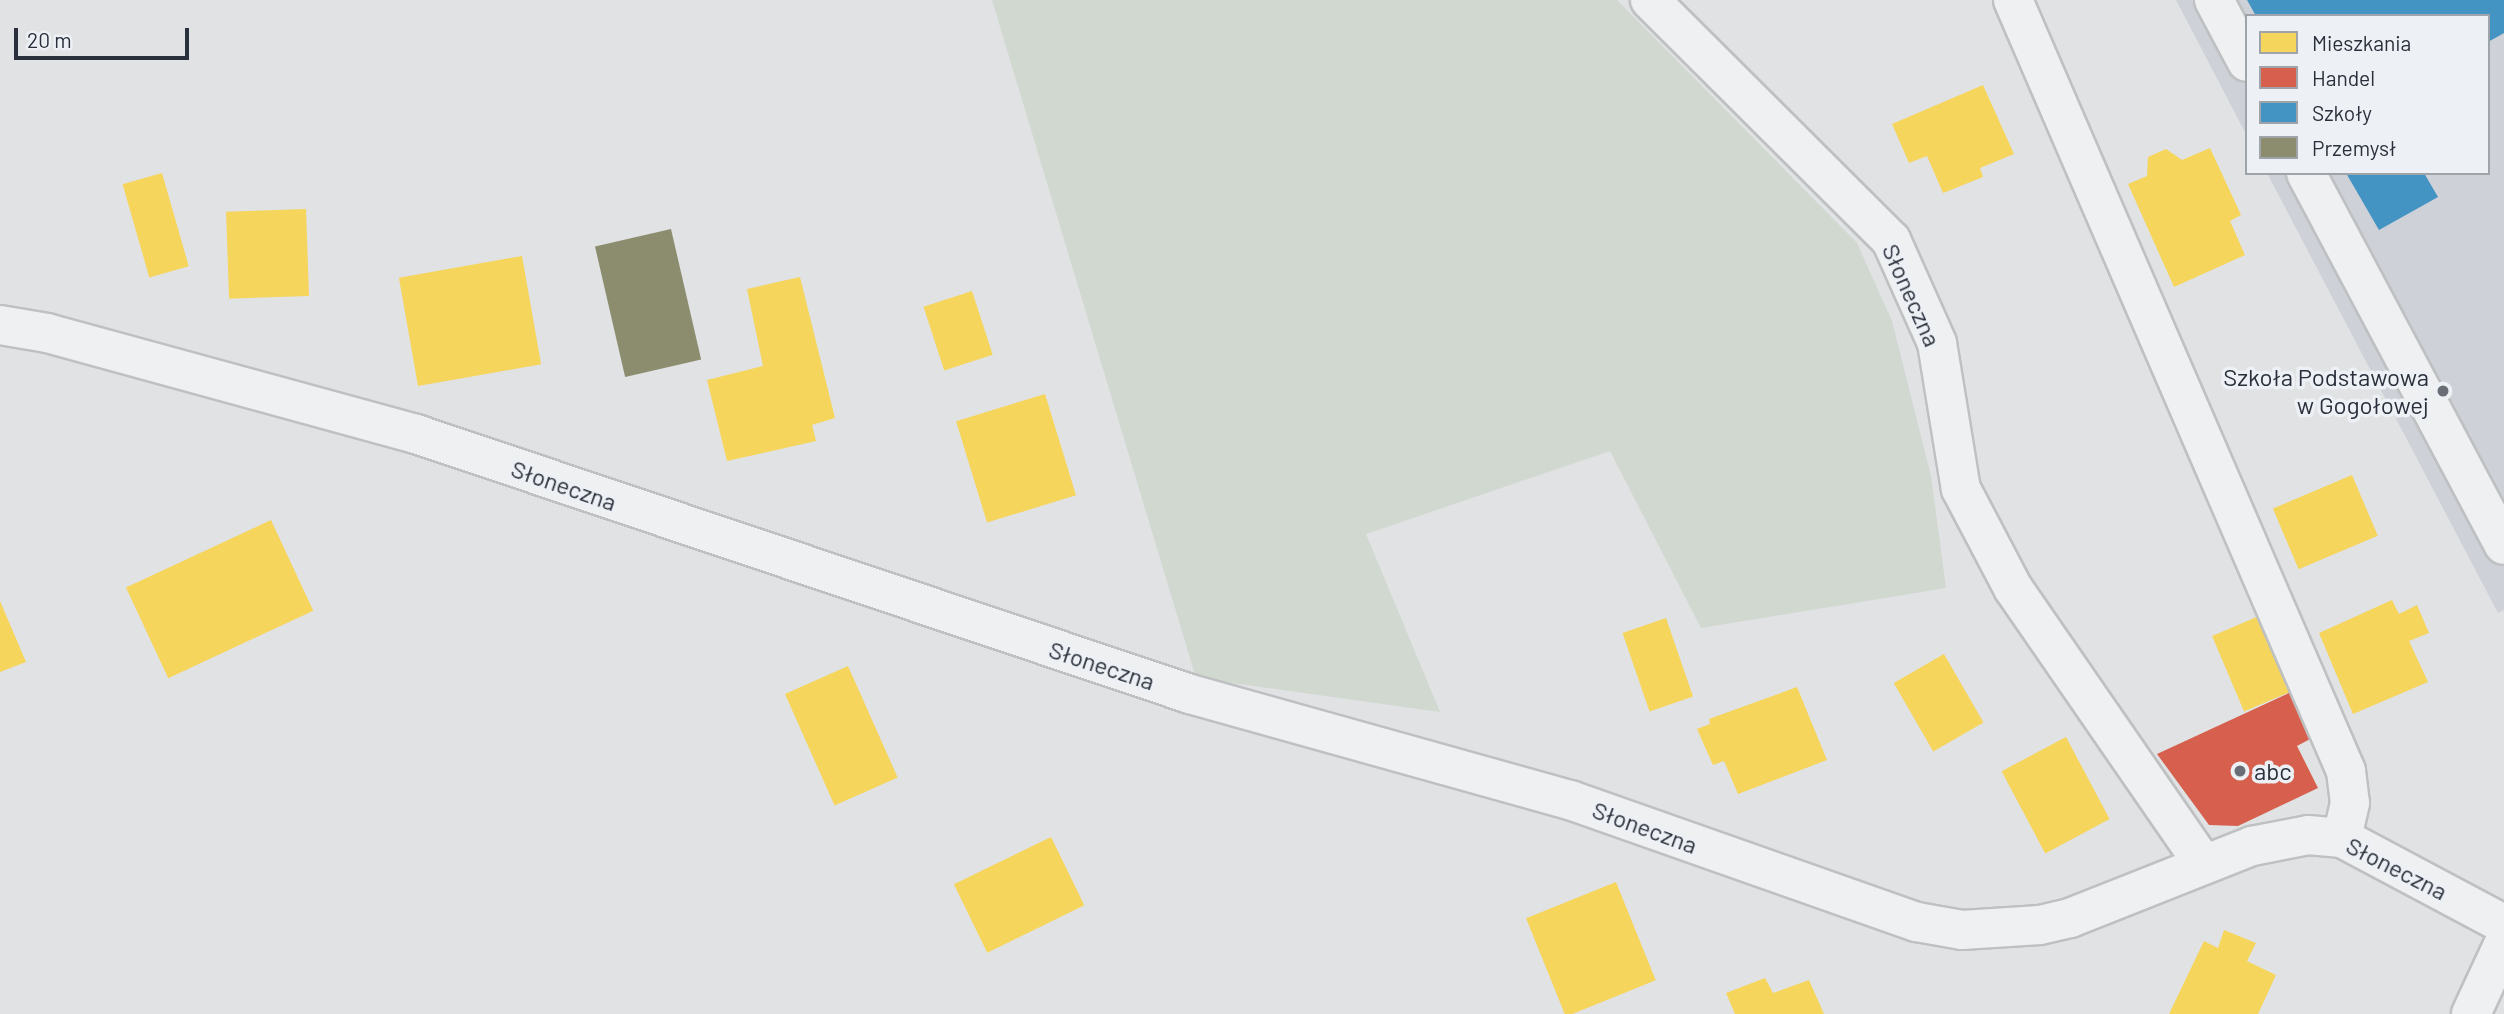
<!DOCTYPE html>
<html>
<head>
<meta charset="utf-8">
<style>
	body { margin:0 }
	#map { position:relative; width:2504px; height:1014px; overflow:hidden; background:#e0e2e4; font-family:Barlow,sans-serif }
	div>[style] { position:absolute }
	.built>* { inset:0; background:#ced1d7 }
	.green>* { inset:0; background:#d0d8d0 }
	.homes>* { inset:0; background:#f6d55c; transform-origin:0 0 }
	.shops>* { inset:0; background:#d6604d }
	.schools>* { inset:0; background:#4393c3 }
	.industry>* { inset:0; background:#8c8c6e; transform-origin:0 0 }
	.roads { filter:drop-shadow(2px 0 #bec0c2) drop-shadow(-2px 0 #bec0c2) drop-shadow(0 2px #bec0c2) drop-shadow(0 -2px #bec0c2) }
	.minor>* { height:38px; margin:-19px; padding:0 19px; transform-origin:19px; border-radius:19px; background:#eff0f1 }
	.dots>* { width:19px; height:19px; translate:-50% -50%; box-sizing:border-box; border:4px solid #edf0f4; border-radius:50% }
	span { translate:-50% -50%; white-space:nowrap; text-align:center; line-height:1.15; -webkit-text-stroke:7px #edf0f4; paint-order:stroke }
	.street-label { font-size:24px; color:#292f3b }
	.poi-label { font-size:24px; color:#292f3b }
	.right { translate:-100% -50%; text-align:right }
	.left { translate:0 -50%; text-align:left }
	.legend { position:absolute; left:2245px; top:14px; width:245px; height:161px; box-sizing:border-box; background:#edf0f4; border:2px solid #9fa3aa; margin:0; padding:9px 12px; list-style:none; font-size:21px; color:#292f3b }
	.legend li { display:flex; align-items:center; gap:14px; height:35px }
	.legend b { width:35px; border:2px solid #9fa3aa }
	.scale { position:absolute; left:14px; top:28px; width:175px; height:32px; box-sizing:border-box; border:4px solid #292f3b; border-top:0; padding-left:9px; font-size:21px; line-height:24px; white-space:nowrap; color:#292f3b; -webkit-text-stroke:5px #edf0f4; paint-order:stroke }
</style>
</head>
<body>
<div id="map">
	<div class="built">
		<i style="clip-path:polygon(2176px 0,2504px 0,2504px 610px,2498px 613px,2267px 173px,2488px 173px,2488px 16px,2247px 16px,2247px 136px)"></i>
	</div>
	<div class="green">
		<i style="clip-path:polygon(992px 0,1617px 0,1857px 243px,1892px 321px,1931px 476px,1946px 588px,1701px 628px,1610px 451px,1366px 534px,1440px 712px,1196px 678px)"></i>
	</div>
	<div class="homes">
		<i style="clip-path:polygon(1983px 85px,2014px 154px,1980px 168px,1983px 177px,1943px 193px,1927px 156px,1909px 163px,1892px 124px)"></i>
		<i style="clip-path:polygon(2210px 148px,2241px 215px,2230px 221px,2245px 255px,2174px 287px,2128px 184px,2147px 176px,2148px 157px,2166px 149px,2182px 160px)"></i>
		<i style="left:162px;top:173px;width:97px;height:41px;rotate:74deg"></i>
		<i style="left:306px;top:209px;width:87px;height:80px;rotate:88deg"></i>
		<i style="left:522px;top:256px;width:110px;height:125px;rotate:80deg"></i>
		<i style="clip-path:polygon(800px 277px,835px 418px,812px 425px,816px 441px,727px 461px,707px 380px,763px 366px,747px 289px)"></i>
		<i style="left:972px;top:291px;width:67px;height:51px;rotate:72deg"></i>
		<i style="left:1045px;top:394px;width:106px;height:93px;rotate:73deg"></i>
		<i style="left:2352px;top:475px;width:66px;height:86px;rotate:67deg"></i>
		<i style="left:271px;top:520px;width:100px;height:160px;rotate:65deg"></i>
		<i style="clip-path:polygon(2392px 600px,2399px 614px,2417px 605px,2429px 633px,2409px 641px,2428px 682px,2353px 714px,2319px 633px)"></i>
		<i style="clip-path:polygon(0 601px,26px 662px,0 672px)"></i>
		<i style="left:2259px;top:616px;width:82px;height:51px;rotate:67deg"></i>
		<i style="left:1666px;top:618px;width:83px;height:46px;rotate:71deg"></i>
		<i style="left:1944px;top:654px;width:79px;height:58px;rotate:60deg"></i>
		<i style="left:848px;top:666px;width:122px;height:69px;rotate:66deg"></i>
		<i style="clip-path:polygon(1797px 687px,1827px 760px,1738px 794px,1724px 761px,1713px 765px,1697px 729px,1710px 724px,1709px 719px)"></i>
		<i style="left:2066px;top:737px;width:93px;height:73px;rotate:62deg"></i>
		<i style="left:1051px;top:837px;width:76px;height:108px;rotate:64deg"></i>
		<i style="left:1616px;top:882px;width:106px;height:97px;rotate:68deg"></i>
		<i style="clip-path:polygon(2224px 930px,2256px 943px,2247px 961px,2276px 975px,2258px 1014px,2169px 1014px,2204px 941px,2218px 948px)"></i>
		<i style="clip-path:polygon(1765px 978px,1773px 993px,1809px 980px,1824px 1014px,1735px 1014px,1726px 993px)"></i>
	</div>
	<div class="shops">
		<i style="clip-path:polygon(2291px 692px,2312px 738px,2297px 746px,2318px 788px,2238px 826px,2209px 825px,2157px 754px)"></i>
	</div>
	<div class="schools">
		<i style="clip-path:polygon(2247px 0,2504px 0,2504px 33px,2488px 42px,2488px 16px,2256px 16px)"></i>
		<i style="clip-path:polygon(2346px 173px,2424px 173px,2438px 197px,2379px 230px)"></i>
	</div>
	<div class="industry">
		<i style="left:671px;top:229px;width:134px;height:78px;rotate:77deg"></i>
	</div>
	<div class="roads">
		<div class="minor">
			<i style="left:1650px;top:0;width:340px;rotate:44.9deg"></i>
			<i style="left:1891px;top:240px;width:113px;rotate:65.9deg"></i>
			<i style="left:1937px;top:343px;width:148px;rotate:80.7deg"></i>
			<i style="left:1961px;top:489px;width:112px;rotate:62.3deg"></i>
			<i style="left:2013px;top:588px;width:336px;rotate:55.4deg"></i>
			<i style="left:2013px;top:0;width:840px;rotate:66.64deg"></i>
			<i style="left:2346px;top:771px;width:32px;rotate:83deg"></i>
			<i style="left:2350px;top:803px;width:36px;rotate:103deg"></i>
			<i style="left:2214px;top:0;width:70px;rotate:62deg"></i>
			<i style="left:2306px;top:173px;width:421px;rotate:62deg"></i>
			<i style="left:0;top:325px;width:48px;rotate:9.7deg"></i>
			<i style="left:47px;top:333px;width:383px;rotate:15.3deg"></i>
			<i style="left:416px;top:434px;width:817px;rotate:18.57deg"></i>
			<i style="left:1190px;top:694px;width:395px;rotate:15.6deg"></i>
			<i style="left:1570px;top:800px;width:368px;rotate:19.4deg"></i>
			<i style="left:1917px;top:922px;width:46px;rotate:10.1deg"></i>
			<i style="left:1962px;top:930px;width:78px;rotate:-3.7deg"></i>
			<i style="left:2040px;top:925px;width:31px;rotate:-13deg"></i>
			<i style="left:2070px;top:918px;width:196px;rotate:-21.6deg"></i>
			<i style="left:2252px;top:846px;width:57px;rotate:-11.1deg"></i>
			<i style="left:2308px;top:835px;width:34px;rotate:5deg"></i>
			<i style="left:2342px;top:838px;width:183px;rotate:28deg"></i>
			<i style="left:2471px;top:1014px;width:78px;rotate:-65.1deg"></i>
		</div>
	</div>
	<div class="dots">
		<i style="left:2443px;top:391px;background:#696e76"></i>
		<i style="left:2240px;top:771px;background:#696e76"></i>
	</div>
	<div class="street-label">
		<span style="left:1912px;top:295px;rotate:66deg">Słoneczna</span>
		<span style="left:564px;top:485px;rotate:19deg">Słoneczna</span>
		<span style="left:1102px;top:665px;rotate:18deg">Słoneczna</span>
		<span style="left:1645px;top:827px;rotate:20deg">Słoneczna</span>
		<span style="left:2397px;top:868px;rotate:27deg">Słoneczna</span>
	</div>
	<div class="poi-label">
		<span class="right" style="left:2429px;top:391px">Szkoła Podstawowa<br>w Gogołowej</span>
		<span class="left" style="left:2254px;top:771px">abc</span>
	</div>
	<ul class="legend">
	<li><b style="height:19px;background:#f6d55c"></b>Mieszkania</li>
	<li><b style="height:19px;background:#d6604d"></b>Handel</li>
	<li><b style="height:19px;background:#4393c3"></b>Szkoły</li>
	<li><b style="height:19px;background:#8c8c6e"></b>Przemysł</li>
	</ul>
	<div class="scale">20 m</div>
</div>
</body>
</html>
